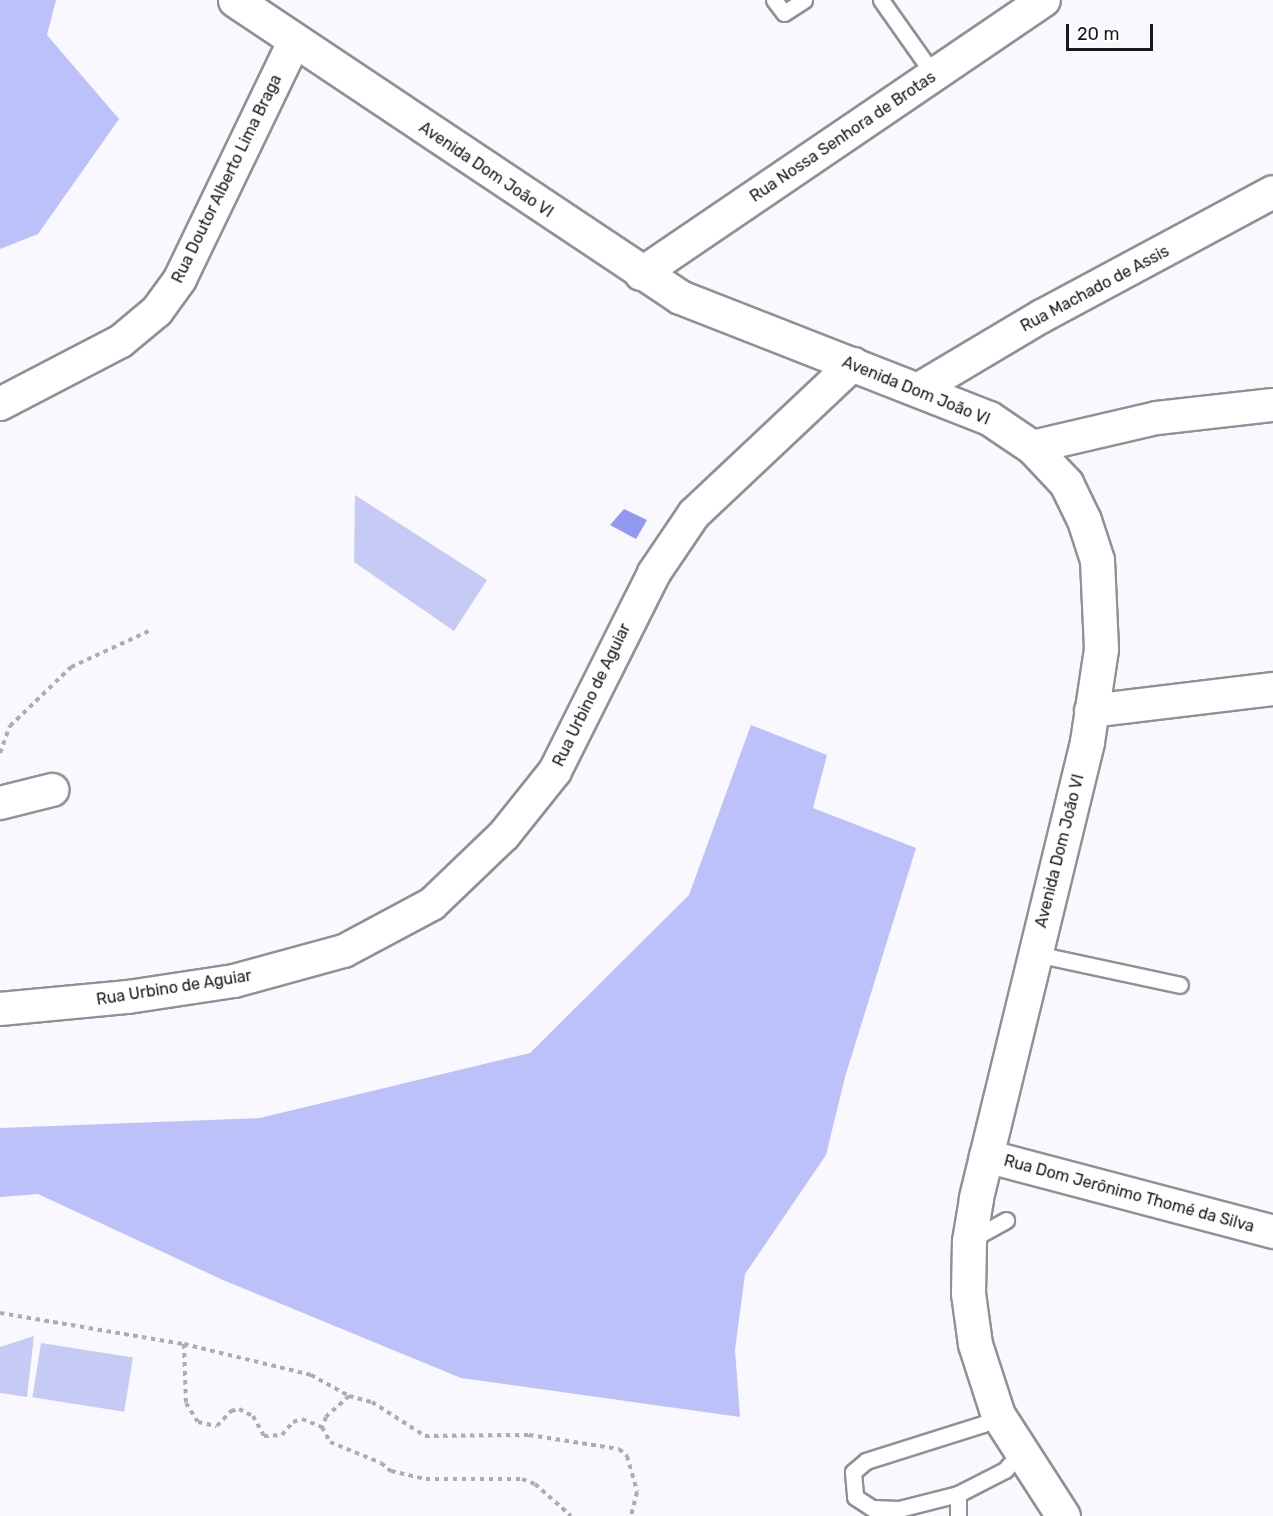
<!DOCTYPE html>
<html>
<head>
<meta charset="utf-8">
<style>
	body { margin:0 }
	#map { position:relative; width:1273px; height:1516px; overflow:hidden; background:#f8f8fe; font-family:Rubik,sans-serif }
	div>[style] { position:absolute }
	.green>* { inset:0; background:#c6cbf5; transform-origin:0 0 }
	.forest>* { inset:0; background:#bcc2f9 }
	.water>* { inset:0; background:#9398f1 }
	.path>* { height:4px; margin-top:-2px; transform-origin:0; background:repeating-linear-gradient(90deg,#adadb1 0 4.5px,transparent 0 9px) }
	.roads { filter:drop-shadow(2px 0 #909196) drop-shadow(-2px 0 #909196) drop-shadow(0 2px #909196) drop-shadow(0 -2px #909196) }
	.lane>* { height:15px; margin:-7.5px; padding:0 7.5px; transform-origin:7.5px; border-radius:7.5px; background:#fff }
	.street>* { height:32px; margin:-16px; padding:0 16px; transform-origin:16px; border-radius:16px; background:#fff }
	.secondary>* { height:33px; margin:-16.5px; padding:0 16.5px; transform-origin:16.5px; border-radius:16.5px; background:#fff }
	span { translate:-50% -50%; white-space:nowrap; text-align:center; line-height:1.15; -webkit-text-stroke:4.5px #fff; paint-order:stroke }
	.street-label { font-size:16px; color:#19191b }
	.scale { position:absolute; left:1066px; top:24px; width:87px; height:27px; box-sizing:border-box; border:3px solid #19191b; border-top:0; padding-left:8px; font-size:18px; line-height:21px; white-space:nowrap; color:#19191b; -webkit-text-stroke:4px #fff; paint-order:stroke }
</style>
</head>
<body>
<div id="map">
	<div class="green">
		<i style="clip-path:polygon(355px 495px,487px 580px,454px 631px,354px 562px)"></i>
		<i style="clip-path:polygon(34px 1336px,27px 1397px,0 1393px,0 1347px)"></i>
		<i style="left:41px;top:1343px;width:93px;height:55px;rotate:9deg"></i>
	</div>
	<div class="forest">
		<i style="clip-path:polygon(0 0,56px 0,47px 35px,119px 119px,38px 234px,0 249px)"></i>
		<i style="clip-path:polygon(751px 725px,827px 755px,813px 808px,916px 848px,845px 1077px,826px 1155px,745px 1274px,735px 1350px,740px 1417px,461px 1378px,223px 1280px,38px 1194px,0 1197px,0 1128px,260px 1118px,530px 1053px,689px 895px)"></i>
	</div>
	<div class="water">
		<i style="clip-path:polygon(624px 509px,647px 520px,636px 539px,610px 525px)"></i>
	</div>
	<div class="path">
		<i style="left:0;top:753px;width:29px;rotate:-70deg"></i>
		<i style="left:10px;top:726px;width:85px;rotate:-44deg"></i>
		<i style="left:71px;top:667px;width:88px;rotate:-24.8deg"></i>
		<i style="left:0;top:1313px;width:187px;rotate:9.6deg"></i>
		<i style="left:184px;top:1344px;width:131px;rotate:13.7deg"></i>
		<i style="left:311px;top:1375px;width:43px;rotate:28.9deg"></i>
		<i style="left:349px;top:1396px;width:24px;rotate:15deg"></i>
		<i style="left:372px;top:1402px;width:63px;rotate:32.7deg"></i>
		<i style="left:425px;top:1436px;width:104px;rotate:-0.6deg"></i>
		<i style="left:529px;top:1435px;width:91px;rotate:8.8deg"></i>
		<i style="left:619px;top:1449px;width:11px;rotate:41deg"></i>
		<i style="left:627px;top:1456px;width:37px;rotate:74deg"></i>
		<i style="left:637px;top:1492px;width:25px;rotate:104deg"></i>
		<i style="left:184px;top:1344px;width:59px;rotate:88.1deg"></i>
		<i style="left:186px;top:1403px;width:22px;rotate:58deg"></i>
		<i style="left:198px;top:1422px;width:19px;rotate:12deg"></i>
		<i style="left:217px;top:1426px;width:21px;rotate:-47deg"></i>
		<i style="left:231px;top:1411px;width:8px;rotate:-14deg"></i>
		<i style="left:239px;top:1409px;width:16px;rotate:27deg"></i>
		<i style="left:253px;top:1416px;width:23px;rotate:61deg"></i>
		<i style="left:264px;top:1436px;width:18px;rotate:-3deg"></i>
		<i style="left:282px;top:1435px;width:17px;rotate:-50deg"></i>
		<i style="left:293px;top:1422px;width:9px;rotate:-18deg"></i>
		<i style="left:302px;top:1419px;width:22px;rotate:22deg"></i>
		<i style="left:349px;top:1396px;width:31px;rotate:138deg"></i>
		<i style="left:326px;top:1417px;width:11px;rotate:112deg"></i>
		<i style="left:322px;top:1427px;width:17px;rotate:62deg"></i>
		<i style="left:330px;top:1442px;width:55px;rotate:22.4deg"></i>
		<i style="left:381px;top:1463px;width:13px;rotate:39deg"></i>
		<i style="left:391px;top:1471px;width:36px;rotate:13deg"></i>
		<i style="left:426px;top:1479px;width:96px"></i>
		<i style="left:522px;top:1479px;width:14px;rotate:21deg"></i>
		<i style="left:535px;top:1484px;width:48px;rotate:41.6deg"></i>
	</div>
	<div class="roads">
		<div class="lane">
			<i style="left:774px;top:0;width:16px;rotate:52deg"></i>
			<i style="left:784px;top:13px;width:24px;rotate:-33deg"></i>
			<i style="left:881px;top:0;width:92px;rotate:54.8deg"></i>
			<i style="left:1036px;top:954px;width:147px;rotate:12.1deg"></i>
			<i style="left:972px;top:1239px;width:39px;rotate:-29deg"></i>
			<i style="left:998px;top:1415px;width:17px;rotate:149deg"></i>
			<i style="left:983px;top:1424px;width:123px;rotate:162.5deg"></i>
			<i style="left:866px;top:1461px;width:17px;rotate:140deg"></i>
			<i style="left:853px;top:1472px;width:25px;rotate:85deg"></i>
			<i style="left:855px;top:1497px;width:20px;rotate:33deg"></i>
			<i style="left:872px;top:1508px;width:27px;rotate:2deg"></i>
			<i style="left:899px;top:1509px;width:61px;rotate:-14.3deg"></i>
			<i style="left:958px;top:1494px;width:53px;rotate:-27.1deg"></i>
			<i style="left:1005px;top:1470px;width:23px;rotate:-49deg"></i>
			<i style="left:958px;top:1516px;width:22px;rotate:-90deg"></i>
		</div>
		<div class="street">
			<i style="left:641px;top:274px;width:487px;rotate:-34.2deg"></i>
			<i style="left:919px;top:389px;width:143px;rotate:-30.7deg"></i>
			<i style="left:1042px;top:316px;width:262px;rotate:-28.2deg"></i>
			<i style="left:0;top:404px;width:136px;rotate:-27.5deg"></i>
			<i style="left:121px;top:341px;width:47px;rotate:-39.8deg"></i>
			<i style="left:157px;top:311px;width:39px;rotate:-54deg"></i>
			<i style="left:180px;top:279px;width:263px;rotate:-64.3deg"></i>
			<i style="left:1032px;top:447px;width:128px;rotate:-13.1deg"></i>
			<i style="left:1157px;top:418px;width:117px;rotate:-6.4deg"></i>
			<i style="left:1091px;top:711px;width:183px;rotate:-6.9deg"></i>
			<i style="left:0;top:803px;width:54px;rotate:-14deg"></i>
			<i style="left:0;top:1009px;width:129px;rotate:-5.4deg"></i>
			<i style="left:128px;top:997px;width:107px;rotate:-8.6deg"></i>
			<i style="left:234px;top:981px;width:114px;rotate:-15.3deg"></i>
			<i style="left:344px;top:951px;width:100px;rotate:-28.1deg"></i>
			<i style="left:432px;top:904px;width:100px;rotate:-43.8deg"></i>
			<i style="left:504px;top:835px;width:82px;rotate:-51.4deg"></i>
			<i style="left:555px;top:771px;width:221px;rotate:-63.4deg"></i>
			<i style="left:654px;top:573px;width:71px;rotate:-55.9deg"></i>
			<i style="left:694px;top:514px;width:219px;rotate:-43.3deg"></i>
			<i style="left:986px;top:1156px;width:297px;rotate:14.8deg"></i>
		</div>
		<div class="secondary">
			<i style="left:235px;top:0;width:535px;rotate:33.72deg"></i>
			<i style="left:680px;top:297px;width:332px;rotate:21.4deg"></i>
			<i style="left:989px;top:418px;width:52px;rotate:34deg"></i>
			<i style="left:1032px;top:447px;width:50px;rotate:46.6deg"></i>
			<i style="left:1066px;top:483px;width:41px;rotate:64.1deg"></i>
			<i style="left:1084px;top:520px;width:42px;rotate:72deg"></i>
			<i style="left:1097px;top:560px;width:89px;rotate:87.4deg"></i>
			<i style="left:1101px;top:649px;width:94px;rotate:98.6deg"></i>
			<i style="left:1087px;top:742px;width:470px;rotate:103.7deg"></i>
			<i style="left:976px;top:1199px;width:43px;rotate:99.5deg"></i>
			<i style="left:969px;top:1241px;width:52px;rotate:91.1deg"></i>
			<i style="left:968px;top:1293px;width:51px;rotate:82.2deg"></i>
			<i style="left:975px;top:1344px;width:75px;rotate:72.1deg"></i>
			<i style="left:998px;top:1415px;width:120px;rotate:57.2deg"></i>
		</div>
	</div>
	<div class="street-label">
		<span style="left:843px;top:137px;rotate:-34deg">Rua Nossa Senhora de Brotas</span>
		<span style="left:486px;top:170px;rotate:34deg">Avenida Dom João VI</span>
		<span style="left:227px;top:179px;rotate:-64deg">Rua Doutor Alberto Lima Braga</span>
		<span style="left:1095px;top:289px;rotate:-28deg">Rua Machado de Assis</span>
		<span style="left:916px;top:391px;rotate:22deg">Avenida Dom João VI</span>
		<span style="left:592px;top:695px;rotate:-64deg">Rua Urbino de Aguiar</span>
		<span style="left:1060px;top:851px;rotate:-76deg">Avenida Dom João VI</span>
		<span style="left:174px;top:988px;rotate:-9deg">Rua Urbino de Aguiar</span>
		<span style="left:1129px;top:1194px;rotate:15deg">Rua Dom Jerônimo Thomé da Silva</span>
	</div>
	<div class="scale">20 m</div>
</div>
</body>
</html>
